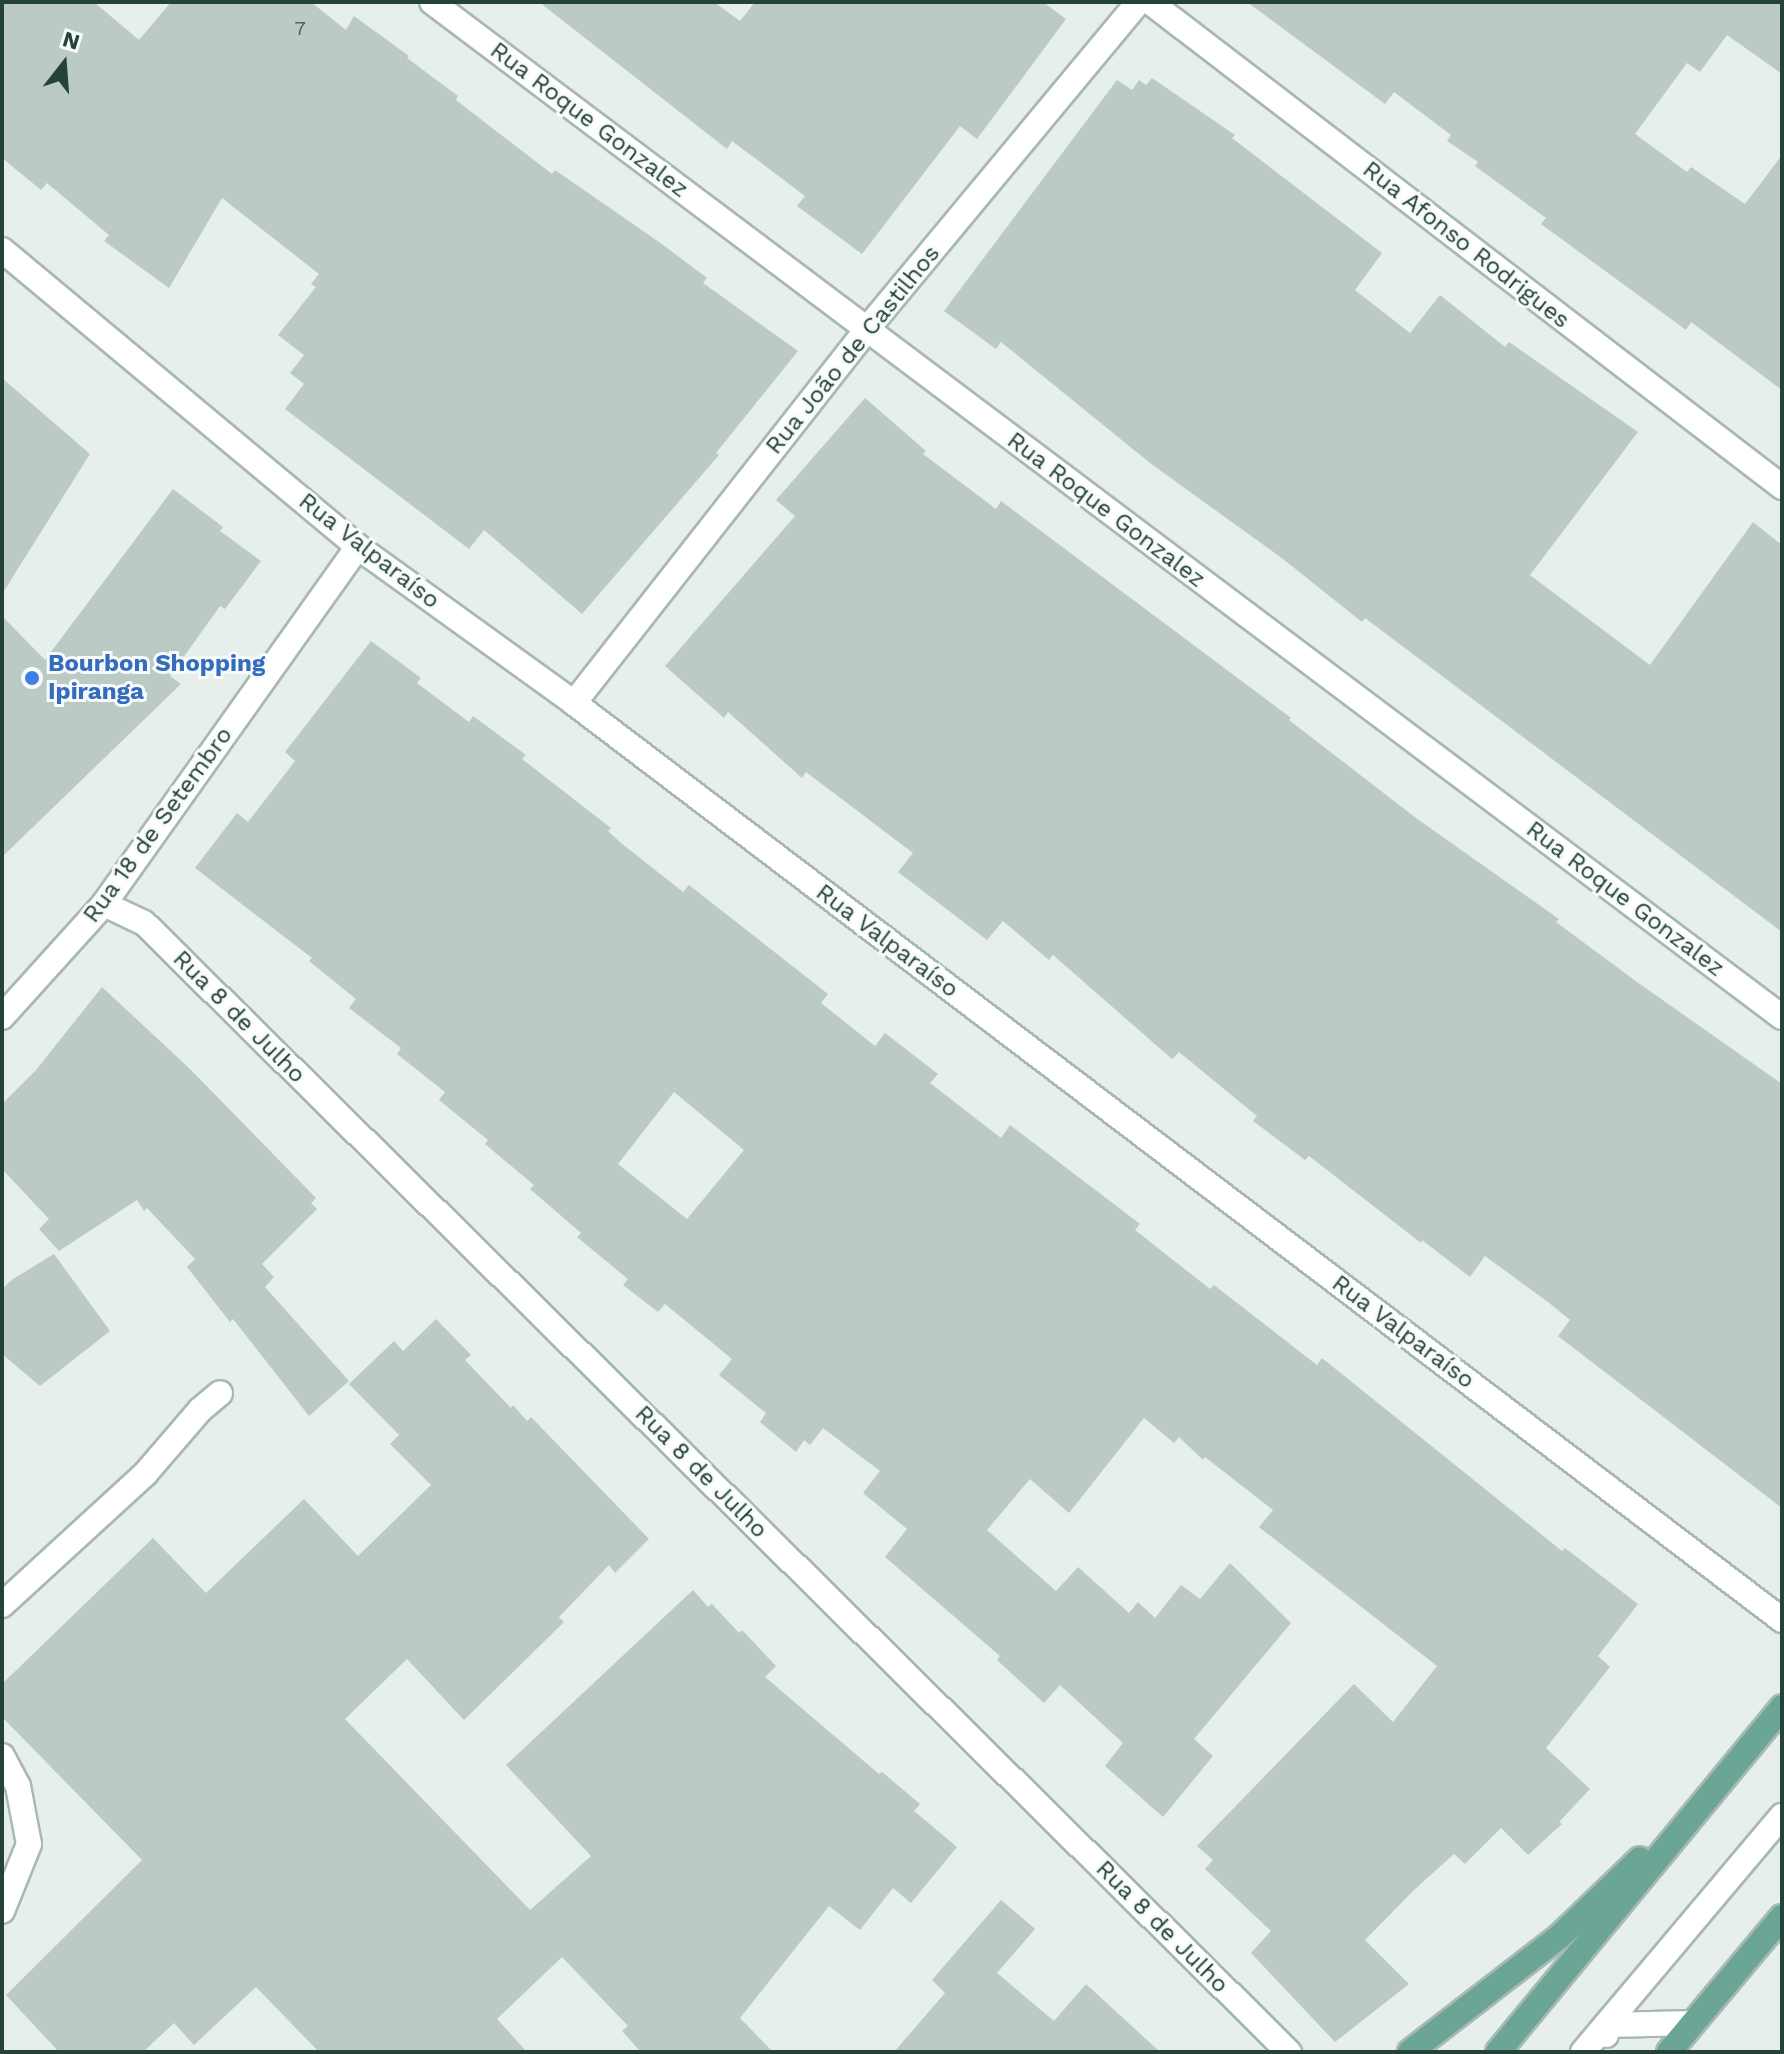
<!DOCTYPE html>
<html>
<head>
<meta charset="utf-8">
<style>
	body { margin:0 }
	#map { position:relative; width:1784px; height:2054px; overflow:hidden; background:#e6efeb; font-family:"Work Sans",sans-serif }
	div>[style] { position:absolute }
	.building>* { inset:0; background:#bbcac4 }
	.roads { filter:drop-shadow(2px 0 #a8b8b2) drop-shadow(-2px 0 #a8b8b2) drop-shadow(0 2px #a8b8b2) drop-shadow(0 -2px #a8b8b2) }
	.minor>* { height:24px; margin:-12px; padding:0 12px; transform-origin:12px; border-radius:12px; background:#fff }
	.major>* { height:24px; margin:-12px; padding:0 12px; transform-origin:12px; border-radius:12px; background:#6aa596 }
	.dots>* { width:22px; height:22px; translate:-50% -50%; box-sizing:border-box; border:4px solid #f7fbf9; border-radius:50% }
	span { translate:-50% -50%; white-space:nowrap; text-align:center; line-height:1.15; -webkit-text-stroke:6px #f7fbf9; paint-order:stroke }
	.number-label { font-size:20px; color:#4a645c }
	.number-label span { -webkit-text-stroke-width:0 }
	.street-label { font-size:24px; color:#24423a }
	.shop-label { font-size:24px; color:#366cbe; font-weight:700 }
	.left { translate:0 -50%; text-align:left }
	.frame { position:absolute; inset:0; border:4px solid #24423a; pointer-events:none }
	.north { position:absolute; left:24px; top:24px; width:80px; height:80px; -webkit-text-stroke:6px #f7fbf9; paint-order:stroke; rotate:17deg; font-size:22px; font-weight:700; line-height:32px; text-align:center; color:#24423a }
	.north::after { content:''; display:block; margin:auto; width:28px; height:36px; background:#24423a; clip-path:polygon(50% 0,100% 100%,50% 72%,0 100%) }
</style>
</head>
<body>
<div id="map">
	<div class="building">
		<i style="clip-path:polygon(2px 2px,94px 2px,139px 40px,171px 2px,311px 2px,346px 30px,354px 16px,409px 56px,407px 58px,458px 96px,456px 100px,552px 174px,555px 170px,659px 242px,707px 278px,703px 283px,798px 351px,716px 453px,719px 455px,582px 614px,484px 530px,469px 549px,285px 409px,304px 384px,290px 373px,304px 355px,278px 335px,316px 287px,311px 284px,319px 274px,222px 198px,169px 288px,104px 241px,109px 235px,47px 183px,41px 190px,2px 158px)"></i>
		<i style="clip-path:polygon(539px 2px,714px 2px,740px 21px,755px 2px,1043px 2px,1066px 19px,977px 139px,960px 126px,862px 254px,797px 206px,805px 196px,732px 141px,727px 149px)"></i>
		<i style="clip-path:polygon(1247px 2px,1782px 2px,1782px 74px,1727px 35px,1700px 72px,1687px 63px,1635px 134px,1687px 172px,1691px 167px,1745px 204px,1782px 155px,1782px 390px,1691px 322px,1686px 330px,1541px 224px,1546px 218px,1475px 166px,1478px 162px,1447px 141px,1451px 135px,1394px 92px,1385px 104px)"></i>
		<i style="clip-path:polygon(1152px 78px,1235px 135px,1232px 138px,1382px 253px,1355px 290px,1410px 333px,1440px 295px,1505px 347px,1509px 342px,1638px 432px,1530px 575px,1650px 665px,1753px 522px,1782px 545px,1782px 932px,1365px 618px,1362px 622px,1283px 559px,1150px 463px,1001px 342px,996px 349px,944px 311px,1117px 80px,1132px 90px,1139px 80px,1146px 85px)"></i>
		<i style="clip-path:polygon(2px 378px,90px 454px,2px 594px)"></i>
		<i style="clip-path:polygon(865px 398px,926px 451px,923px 454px,996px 509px,1001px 501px,1291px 718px,1289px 720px,1416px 818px,1559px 919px,1556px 922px,1637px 982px,1782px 1084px,1782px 1508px,1558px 1336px,1570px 1320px,1548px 1302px,1485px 1256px,1470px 1277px,1422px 1240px,1421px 1243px,1309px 1156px,1305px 1160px,1253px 1121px,1257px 1116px,1179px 1052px,1172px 1059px,1053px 955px,1049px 960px,1003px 921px,987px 940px,898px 872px,913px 853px,806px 772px,802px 778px,728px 712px,724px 718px,665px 666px,795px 516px,776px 500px)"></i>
		<i style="clip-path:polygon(173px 489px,223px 527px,220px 531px,261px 561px,225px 609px,220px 606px,170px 676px,181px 684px,2px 857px,2px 616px,45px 660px)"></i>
		<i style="clip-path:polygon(evenodd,371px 641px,421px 678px,417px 683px,469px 722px,473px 716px,526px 755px,522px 759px,611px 828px,608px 831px,621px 843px,683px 892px,689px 885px,828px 994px,821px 1003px,875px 1046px,885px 1033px,938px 1074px,930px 1083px,1001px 1138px,1010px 1125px,1140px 1224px,1135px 1230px,1210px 1289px,1214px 1285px,1317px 1365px,1322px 1358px,1562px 1551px,1565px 1548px,1638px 1604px,1598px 1656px,1610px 1667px,1546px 1748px,1590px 1789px,1559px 1822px,1562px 1824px,1528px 1855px,1501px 1828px,1465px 1864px,1454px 1854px,1414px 1890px,1365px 1940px,1409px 1984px,1335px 2042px,1251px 1953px,1271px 1931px,1205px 1869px,1213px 1860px,1197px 1846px,1354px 1684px,1393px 1722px,1437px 1666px,1259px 1527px,1273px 1510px,1205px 1457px,1203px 1460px,1179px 1437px,1174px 1443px,1144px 1418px,1069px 1513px,1030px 1479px,987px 1530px,1056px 1591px,1078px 1567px,1129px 1613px,1138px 1602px,1155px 1618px,1181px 1585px,1200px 1599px,1230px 1563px,1291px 1623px,1194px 1739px,1213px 1756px,1163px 1817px,1105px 1766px,1123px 1743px,1060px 1685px,1044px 1703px,997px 1660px,1000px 1656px,885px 1557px,907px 1529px,863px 1493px,880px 1471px,823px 1428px,810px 1445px,804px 1440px,796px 1452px,760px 1422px,766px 1413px,719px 1375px,732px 1359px,665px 1304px,658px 1312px,623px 1285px,628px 1279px,577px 1237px,581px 1233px,530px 1189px,534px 1185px,485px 1144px,488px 1140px,439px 1100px,445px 1092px,397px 1054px,401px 1048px,349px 1008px,356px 999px,309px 961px,312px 958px,195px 868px,237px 813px,248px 822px,295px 761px,285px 752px,371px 641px,674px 1092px,744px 1150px,687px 1219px,618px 1164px,674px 1092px)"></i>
		<i style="clip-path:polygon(102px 987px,189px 1068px,316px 1198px,311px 1203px,317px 1209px,262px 1264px,274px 1277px,265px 1287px,349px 1381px,309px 1416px,233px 1319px,230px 1322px,187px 1267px,195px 1259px,147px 1208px,144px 1211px,137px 1200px,59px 1251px,39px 1229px,49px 1219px,2px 1169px,2px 1104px,36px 1070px)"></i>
		<i style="clip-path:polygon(54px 1254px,110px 1331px,40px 1386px,2px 1354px,2px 1289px,13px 1279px)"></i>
		<i style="clip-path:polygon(436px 1319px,471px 1355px,465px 1360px,511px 1408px,513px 1405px,527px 1421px,531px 1417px,649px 1539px,615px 1573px,609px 1565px,559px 1617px,564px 1622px,464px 1720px,407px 1659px,345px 1719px,530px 1910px,591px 1856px,506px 1765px,693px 1590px,708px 1607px,712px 1604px,739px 1633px,742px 1630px,776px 1666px,765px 1677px,879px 1774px,882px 1772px,920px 1804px,914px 1811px,957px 1847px,911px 1903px,893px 1888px,860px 1930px,829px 1906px,740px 2018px,773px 2052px,641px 2052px,622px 2031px,628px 2026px,562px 1957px,497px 2019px,527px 2052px,319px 2052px,256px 1987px,194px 2045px,174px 2023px,143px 2052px,59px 2052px,6px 1995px,142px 1860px,2px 1717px,2px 1684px,153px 1538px,206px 1593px,304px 1499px,358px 1556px,431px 1485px,390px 1444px,399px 1435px,349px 1384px,394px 1341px,403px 1351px)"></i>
		<i style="clip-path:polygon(1001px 1900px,1035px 1929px,997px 1973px,1054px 2021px,1086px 1984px,1160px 2052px,894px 2052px,945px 1993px,932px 1980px)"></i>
	</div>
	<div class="roads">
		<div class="minor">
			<i style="left:432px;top:2px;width:1689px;rotate:36.94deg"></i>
			<i style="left:1150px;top:2px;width:797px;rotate:37.5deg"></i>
			<i style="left:2px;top:250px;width:464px;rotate:39.8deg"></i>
			<i style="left:358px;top:547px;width:266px;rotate:35.8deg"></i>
			<i style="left:574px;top:703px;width:1517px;rotate:37.2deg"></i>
			<i style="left:574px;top:703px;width:475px;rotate:-51.9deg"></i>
			<i style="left:867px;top:329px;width:425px;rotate:-50.3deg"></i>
			<i style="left:104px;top:904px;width:44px;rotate:25.4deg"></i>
			<i style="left:144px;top:923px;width:1608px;rotate:44.6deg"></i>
			<i style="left:2px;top:1017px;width:152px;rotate:-47.9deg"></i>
			<i style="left:104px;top:904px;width:438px;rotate:-54.6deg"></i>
			<i style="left:2px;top:1605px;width:194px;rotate:-42.5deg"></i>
			<i style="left:145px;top:1474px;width:84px;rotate:-49.3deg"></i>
			<i style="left:200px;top:1410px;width:26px;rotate:-40deg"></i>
			<i style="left:2px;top:1756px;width:34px;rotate:62deg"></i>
			<i style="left:18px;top:1786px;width:59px;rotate:79.3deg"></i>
			<i style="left:29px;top:1844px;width:72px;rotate:111.9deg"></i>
			<i style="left:1606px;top:2035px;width:10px;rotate:-90deg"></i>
			<i style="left:1606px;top:2025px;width:87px;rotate:-1.3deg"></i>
			<i style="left:1583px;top:2052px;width:309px;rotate:-49.9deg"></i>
		</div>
		<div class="major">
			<i style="left:1410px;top:2052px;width:188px;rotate:-37.7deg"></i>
			<i style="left:1559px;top:1937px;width:112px;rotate:-43.9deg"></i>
			<i style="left:1498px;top:2052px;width:447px;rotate:-50.5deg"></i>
			<i style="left:1669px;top:2052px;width:176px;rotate:-50.1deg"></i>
		</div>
	</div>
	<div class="dots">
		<i style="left:32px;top:678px;background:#3f7fe0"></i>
	</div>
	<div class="number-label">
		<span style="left:300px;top:28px">7</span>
	</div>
	<div class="street-label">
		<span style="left:589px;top:120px;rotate:37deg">Rua Roque Gonzalez</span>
		<span style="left:1466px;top:245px;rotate:38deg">Rua Afonso Rodrigues</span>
		<span style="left:853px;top:350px;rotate:-51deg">Rua João de Castilhos</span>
		<span style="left:1106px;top:510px;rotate:37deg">Rua Roque Gonzalez</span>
		<span style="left:369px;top:551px;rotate:38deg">Rua Valparaíso</span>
		<span style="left:158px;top:825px;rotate:-54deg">Rua 18 de Setembro</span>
		<span style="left:1625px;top:899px;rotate:37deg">Rua Roque Gonzalez</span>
		<span style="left:887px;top:941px;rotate:37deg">Rua Valparaíso</span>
		<span style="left:239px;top:1017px;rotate:45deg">Rua 8 de Julho</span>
		<span style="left:1403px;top:1332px;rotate:37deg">Rua Valparaíso</span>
		<span style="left:701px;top:1472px;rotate:45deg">Rua 8 de Julho</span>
		<span style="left:1162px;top:1927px;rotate:45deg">Rua 8 de Julho</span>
	</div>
	<div class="shop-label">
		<span class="left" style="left:48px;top:678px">Bourbon Shopping<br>Ipiranga</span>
	</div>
	<div class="frame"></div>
	<div class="north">N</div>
</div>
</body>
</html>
